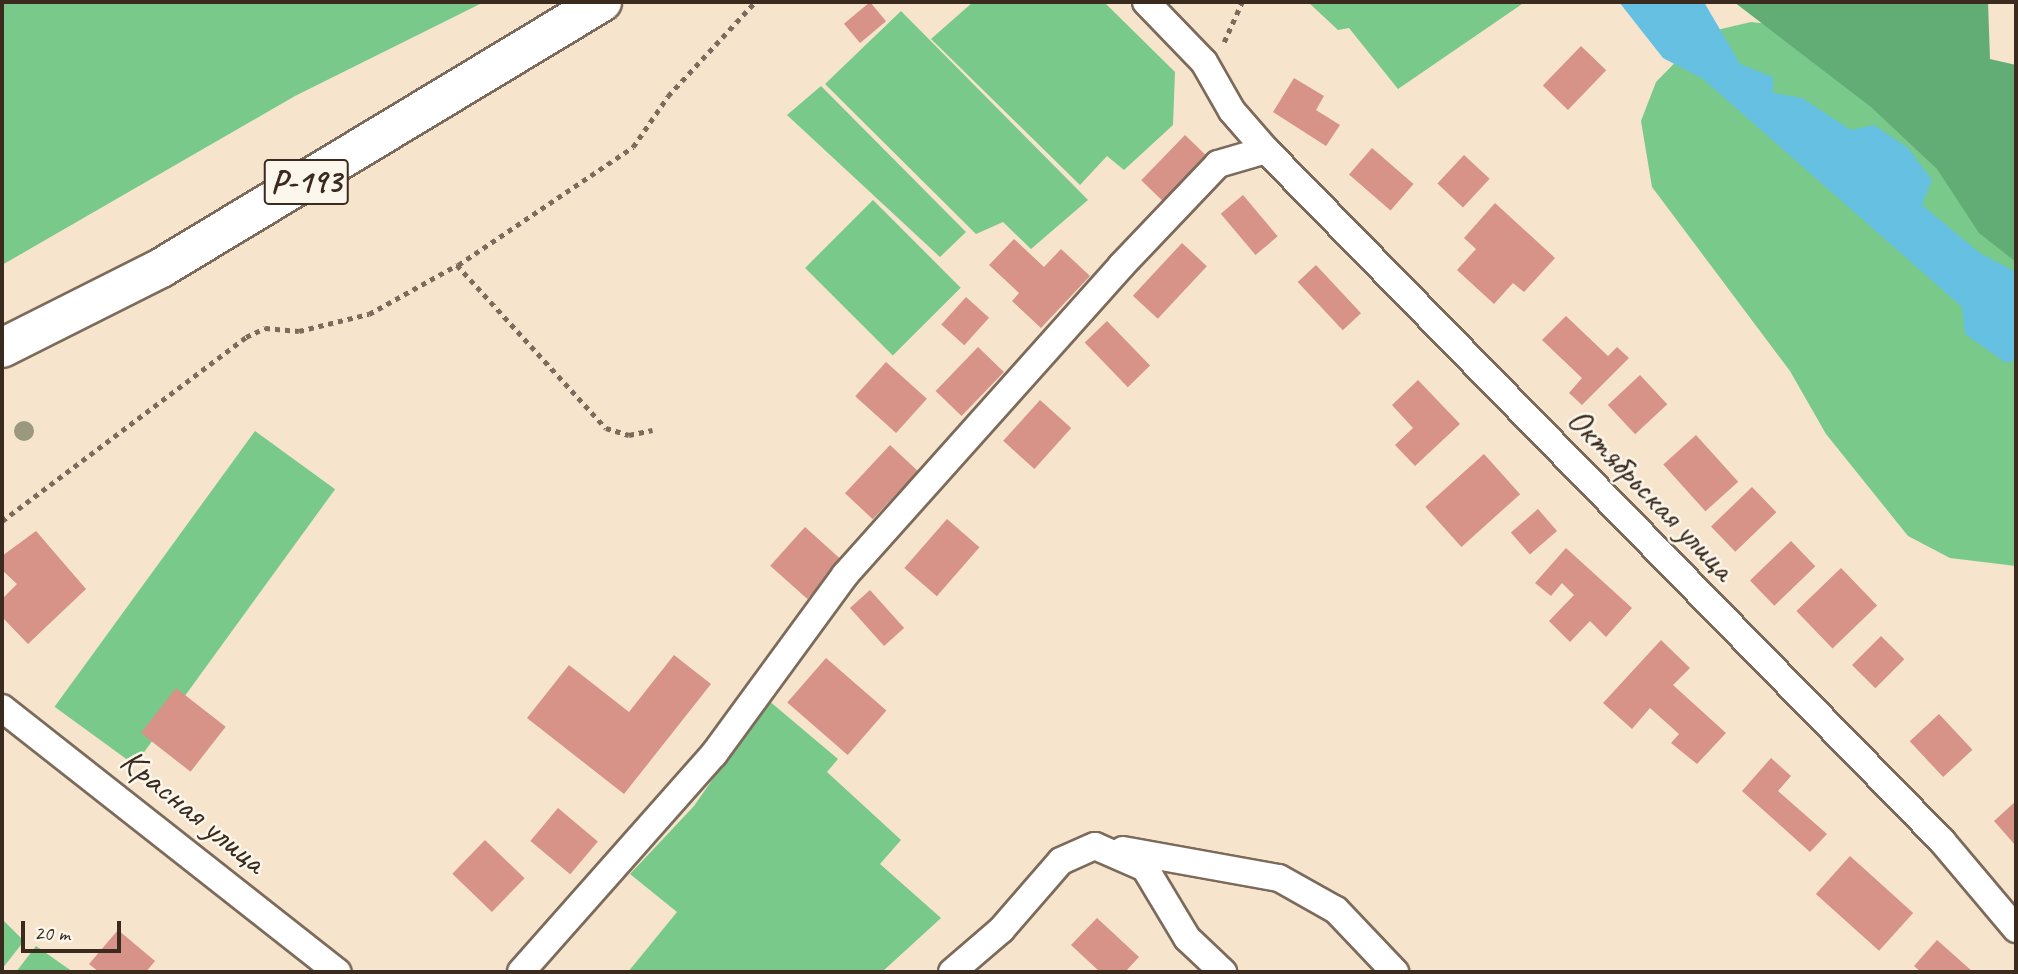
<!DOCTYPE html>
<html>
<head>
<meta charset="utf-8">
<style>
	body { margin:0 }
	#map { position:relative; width:2018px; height:974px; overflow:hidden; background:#f6e4cc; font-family:Caveat,sans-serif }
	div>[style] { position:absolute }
	.green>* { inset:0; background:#79c98a; transform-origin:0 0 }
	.forest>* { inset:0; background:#62ad76 }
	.water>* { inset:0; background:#65c0e2 }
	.building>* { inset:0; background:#d79388; transform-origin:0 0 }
	.path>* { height:4.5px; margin-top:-2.25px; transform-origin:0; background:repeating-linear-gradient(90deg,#7c6b5b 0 5px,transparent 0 10px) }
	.roads { filter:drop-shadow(2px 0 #7c6b5b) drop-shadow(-2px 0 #7c6b5b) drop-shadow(0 2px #7c6b5b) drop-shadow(0 -2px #7c6b5b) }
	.street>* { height:26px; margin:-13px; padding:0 13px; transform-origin:13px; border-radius:13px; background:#fff }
	.highway>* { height:38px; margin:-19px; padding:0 19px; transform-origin:19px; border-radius:19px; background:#fff }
	.trees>* { width:20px; height:20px; margin:-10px; border-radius:50%; background:#9a987e }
	span { translate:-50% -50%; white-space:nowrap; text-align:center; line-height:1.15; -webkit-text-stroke:5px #fbf7ec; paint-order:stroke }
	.shield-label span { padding:2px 5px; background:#fbf7ec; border:2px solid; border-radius:5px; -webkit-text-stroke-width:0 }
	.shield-label { font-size:33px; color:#3b2a1e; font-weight:700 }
	.street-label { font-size:35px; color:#3b2a1e }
	.frame { position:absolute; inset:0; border:4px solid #3b2a1e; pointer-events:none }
	.scale { position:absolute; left:21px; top:921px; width:100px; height:32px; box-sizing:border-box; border:4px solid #3b2a1e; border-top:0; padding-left:9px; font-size:21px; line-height:24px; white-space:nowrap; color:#3b2a1e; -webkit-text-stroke:5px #fbf7ec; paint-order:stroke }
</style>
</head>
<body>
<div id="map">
	<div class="green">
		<i style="clip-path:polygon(2px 2px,484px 2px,295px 96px,2px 265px)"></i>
		<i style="clip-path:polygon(973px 2px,1104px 2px,1175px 72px,1173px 125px,1124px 170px,1107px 156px,1080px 185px,931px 39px)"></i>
		<i style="clip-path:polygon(1308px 2px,1525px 2px,1398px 89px,1349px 28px,1338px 30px)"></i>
		<i style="clip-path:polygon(901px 11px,1088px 200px,1031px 249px,1003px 222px,976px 234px,825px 84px)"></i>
		<i style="clip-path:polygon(1751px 22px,1786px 26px,2016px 189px,2016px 566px,1950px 558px,1908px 536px,1826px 434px,1790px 371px,1652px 187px,1641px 121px,1656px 82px,1704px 33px)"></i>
		<i style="clip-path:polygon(821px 86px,966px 232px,940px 257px,787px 115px)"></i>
		<i style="left:873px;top:200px;width:124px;height:96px;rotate:45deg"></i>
		<i style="left:255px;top:431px;width:99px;height:341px;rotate:36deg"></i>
		<i style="clip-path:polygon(768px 700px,838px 759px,827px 772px,901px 840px,880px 864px,941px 918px,882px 972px,628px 972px,677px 912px,630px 874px,694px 806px)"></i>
		<i style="clip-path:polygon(2px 919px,24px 941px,2px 969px)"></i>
		<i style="clip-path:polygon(36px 946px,73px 972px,16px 972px)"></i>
	</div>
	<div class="forest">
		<i style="clip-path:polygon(1734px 2px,1988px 2px,1990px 59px,2016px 65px,2016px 262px,1979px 233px,1937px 169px,1871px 107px)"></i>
	</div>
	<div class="water">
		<i style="clip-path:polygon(1619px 2px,1704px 2px,1740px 64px,1773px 77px,1773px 93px,1802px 98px,1851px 130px,1874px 125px,1908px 148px,1932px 180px,1922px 205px,1980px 253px,2016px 272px,2016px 360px,2006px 363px,1965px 334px,1962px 307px,1703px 79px,1663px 58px)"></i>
	</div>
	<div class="building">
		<i style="left:870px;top:2px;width:25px;height:34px;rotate:50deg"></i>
		<i style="left:1581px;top:46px;width:35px;height:55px;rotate:44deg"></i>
		<i style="clip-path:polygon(1294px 78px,1324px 96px,1316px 110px,1340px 125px,1326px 146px,1273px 112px)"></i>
		<i style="left:1185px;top:135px;width:32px;height:63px;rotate:44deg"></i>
		<i style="left:1372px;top:148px;width:55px;height:35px;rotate:41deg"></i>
		<i style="left:1464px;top:155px;width:35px;height:39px;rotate:43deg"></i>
		<i style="left:1243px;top:195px;width:54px;height:29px;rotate:50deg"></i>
		<i style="clip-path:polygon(1495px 203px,1555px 258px,1524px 292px,1513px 283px,1494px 304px,1457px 270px,1476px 249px,1464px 238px)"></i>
		<i style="clip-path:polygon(1014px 239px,1044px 267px,1061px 249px,1090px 276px,1041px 328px,1012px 301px,1019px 293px,989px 265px)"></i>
		<i style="left:1182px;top:243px;width:34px;height:72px;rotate:43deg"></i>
		<i style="left:1316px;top:265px;width:66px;height:25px;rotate:47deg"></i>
		<i style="left:966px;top:297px;width:31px;height:37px;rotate:42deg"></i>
		<i style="clip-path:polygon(1566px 316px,1608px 356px,1617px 347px,1629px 358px,1582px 405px,1569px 393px,1582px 378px,1542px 340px)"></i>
		<i style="left:1107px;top:321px;width:62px;height:31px;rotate:46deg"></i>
		<i style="left:978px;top:347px;width:36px;height:61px;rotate:44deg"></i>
		<i style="left:886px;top:362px;width:55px;height:46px;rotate:42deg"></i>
		<i style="left:1640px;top:375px;width:40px;height:44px;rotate:47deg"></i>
		<i style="clip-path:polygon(1418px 380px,1460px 424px,1415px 466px,1395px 445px,1413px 428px,1392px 405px)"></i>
		<i style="left:1040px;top:400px;width:42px;height:55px;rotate:42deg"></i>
		<i style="left:1696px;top:435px;width:63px;height:44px;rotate:48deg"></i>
		<i style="left:890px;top:445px;width:38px;height:66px;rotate:43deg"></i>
		<i style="left:1484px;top:454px;width:54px;height:79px;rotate:48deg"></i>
		<i style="left:1752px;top:487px;width:35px;height:57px;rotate:46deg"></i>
		<i style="left:1538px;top:509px;width:29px;height:36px;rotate:49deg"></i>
		<i style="left:947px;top:519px;width:43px;height:65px;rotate:41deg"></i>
		<i style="left:805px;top:527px;width:50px;height:52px;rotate:42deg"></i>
		<i style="clip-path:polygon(36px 531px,86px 589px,28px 644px,2px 617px,2px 599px,17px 584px,2px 570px,2px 556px)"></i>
		<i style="left:1791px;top:541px;width:35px;height:57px;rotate:46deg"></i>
		<i style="clip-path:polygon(1566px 548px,1632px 608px,1606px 637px,1590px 621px,1570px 642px,1549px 621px,1574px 595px,1562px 583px,1551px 596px,1535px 583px)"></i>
		<i style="left:1841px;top:568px;width:52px;height:62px;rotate:46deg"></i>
		<i style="left:870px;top:590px;width:51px;height:27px;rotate:48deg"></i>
		<i style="left:1881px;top:636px;width:33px;height:41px;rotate:45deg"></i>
		<i style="clip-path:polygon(1661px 640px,1690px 668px,1673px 685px,1726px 733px,1697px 764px,1671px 743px,1679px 734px,1650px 708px,1632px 729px,1603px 703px)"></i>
		<i style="clip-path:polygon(674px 655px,711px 684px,624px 794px,527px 718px,569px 665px,629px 712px)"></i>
		<i style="left:826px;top:658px;width:80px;height:59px;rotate:41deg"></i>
		<i style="left:176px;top:688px;width:63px;height:57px;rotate:38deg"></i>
		<i style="left:1939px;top:714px;width:49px;height:40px;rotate:47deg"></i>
		<i style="clip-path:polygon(1771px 758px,1791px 776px,1778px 791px,1827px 834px,1810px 852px,1742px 791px)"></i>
		<i style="clip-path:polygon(2016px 801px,2016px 846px,1994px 821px)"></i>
		<i style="left:558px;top:808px;width:52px;height:43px;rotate:40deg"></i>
		<i style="left:485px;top:840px;width:55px;height:47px;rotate:44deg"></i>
		<i style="left:1850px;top:856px;width:85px;height:51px;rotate:42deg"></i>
		<i style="clip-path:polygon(1097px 918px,1139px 957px,1125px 972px,1100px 972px,1071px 945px)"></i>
		<i style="clip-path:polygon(118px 930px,155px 961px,146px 972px,99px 972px,89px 964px)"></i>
		<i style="clip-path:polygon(1937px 940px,1973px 972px,1921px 972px,1914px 966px)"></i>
	</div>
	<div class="path">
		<i style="left:1224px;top:42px;width:44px;rotate:-65.8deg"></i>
		<i style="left:458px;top:265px;width:211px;rotate:-34deg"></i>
		<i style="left:633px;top:147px;width:62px;rotate:-55.5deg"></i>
		<i style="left:668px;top:96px;width:128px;rotate:-47.2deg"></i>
		<i style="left:2px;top:521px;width:306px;rotate:-37deg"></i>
		<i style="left:246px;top:337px;width:21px;rotate:-25deg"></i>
		<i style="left:265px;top:328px;width:34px;rotate:5deg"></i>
		<i style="left:299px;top:331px;width:72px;rotate:-13.7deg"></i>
		<i style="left:369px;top:314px;width:101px;rotate:-29.1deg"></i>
		<i style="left:457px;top:265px;width:221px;rotate:47.6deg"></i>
		<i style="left:606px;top:428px;width:24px;rotate:17deg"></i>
		<i style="left:629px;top:435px;width:24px;rotate:-12deg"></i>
	</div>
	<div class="roads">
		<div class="street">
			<i style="left:1146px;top:2px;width:83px;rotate:46deg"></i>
			<i style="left:1204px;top:62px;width:56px;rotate:60.3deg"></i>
			<i style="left:1232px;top:111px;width:52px;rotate:48.9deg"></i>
			<i style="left:1266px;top:150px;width:967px;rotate:45.63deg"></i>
			<i style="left:1942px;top:841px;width:115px;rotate:49.9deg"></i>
			<i style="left:2px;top:708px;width:427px;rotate:38.2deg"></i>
			<i style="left:1123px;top:850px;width:158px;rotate:10.2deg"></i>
			<i style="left:1279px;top:878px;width:65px;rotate:29.3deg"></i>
			<i style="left:1336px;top:910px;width:86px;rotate:46.4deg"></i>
			<i style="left:521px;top:972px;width:291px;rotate:-48.5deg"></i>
			<i style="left:714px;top:754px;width:222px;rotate:-53.8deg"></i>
			<i style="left:845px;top:575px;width:414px;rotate:-48.2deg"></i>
			<i style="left:1121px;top:266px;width:141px;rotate:-46.4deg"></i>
			<i style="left:1218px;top:164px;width:50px;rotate:-16.3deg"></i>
			<i style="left:952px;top:972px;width:65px;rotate:-40.6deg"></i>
			<i style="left:1001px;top:930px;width:91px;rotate:-49deg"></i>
			<i style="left:1061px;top:861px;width:37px;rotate:-24deg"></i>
			<i style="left:1095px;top:846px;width:55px;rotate:23.7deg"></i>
			<i style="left:1145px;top:868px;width:82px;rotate:59deg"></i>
			<i style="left:1187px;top:938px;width:50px;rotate:43.4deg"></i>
		</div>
		<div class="highway">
			<i style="left:2px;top:348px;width:178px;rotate:-26.7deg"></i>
			<i style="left:161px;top:268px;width:515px;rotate:-31.1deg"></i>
		</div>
	</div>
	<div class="trees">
		<i style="left:24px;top:431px"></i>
	</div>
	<div class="shield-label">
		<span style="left:306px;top:182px">Р-193</span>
	</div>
	<div class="street-label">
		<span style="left:1651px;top:494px;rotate:46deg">Октябрьская улица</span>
		<span style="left:193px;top:811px;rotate:39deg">Красная улица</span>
	</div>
	<div class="frame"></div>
	<div class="scale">20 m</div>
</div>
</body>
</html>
